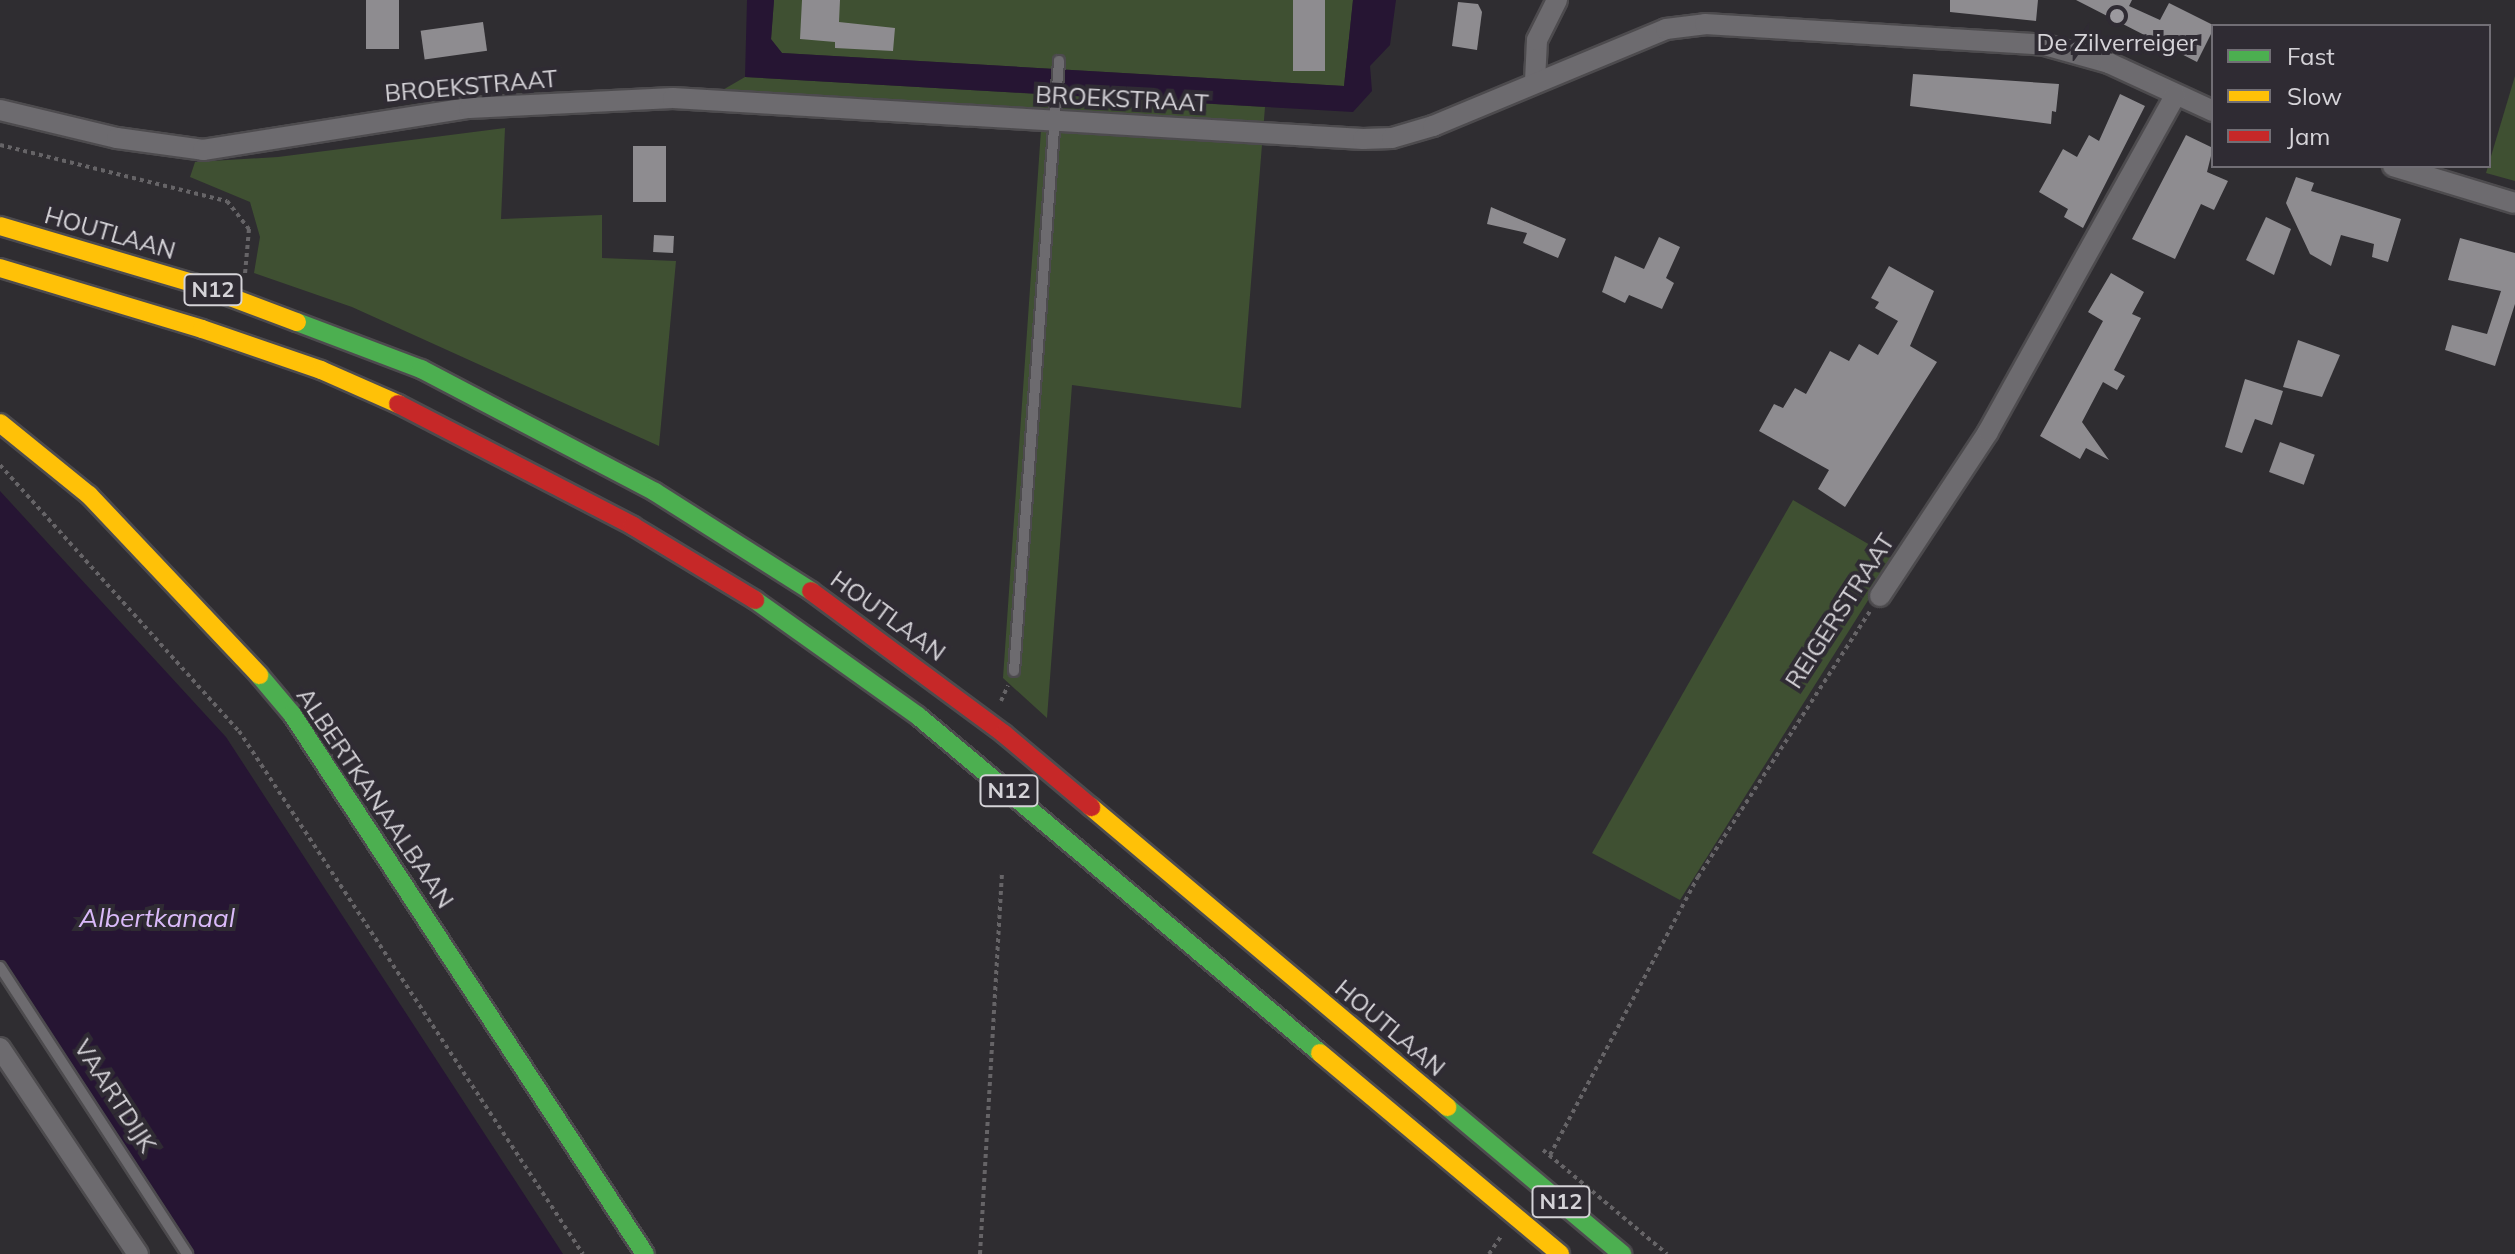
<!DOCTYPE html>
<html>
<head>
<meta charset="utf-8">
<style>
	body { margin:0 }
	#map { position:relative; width:2515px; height:1254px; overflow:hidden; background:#2f2d31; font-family:Mulish,sans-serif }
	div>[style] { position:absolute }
	.green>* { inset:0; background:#3f5032 }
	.water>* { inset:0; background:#261533 }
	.building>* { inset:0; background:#8e8c90; transform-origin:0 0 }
	.path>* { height:4px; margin-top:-2px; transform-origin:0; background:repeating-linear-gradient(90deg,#666467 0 4px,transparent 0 8px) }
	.roads { filter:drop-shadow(2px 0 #4d4b4e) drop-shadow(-2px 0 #4d4b4e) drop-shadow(0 2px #4d4b4e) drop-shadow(0 -2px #4d4b4e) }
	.lane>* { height:10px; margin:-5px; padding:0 5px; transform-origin:5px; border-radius:5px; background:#6d6b6f }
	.street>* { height:20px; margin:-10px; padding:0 10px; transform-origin:10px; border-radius:10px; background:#6d6b6f }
	.fast>* { height:18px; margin:-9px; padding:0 9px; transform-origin:9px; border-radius:9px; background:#4caf50 }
	.slow>* { height:18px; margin:-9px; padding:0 9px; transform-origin:9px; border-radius:9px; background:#ffc107 }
	.jam>* { height:18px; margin:-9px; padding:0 9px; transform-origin:9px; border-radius:9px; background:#c62828 }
	.dots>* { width:22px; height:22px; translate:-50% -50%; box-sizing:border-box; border:4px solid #2f2b33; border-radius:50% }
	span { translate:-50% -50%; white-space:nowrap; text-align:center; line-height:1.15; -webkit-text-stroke:8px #2f2b33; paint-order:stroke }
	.shield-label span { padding:2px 6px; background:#2f2b33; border:2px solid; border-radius:6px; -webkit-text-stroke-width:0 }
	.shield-label { font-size:22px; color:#d5d3d8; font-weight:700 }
	.poi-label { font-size:24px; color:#d5d3d8 }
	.street-label { font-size:24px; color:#d5d3d8 }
	.water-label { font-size:26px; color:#dabaf9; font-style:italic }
	.legend { position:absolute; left:2211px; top:24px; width:280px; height:144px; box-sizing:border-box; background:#2f2b33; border:2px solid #716e75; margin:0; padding:10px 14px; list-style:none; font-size:24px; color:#d5d3d8 }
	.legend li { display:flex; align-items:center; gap:16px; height:40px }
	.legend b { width:40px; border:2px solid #716e75 }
</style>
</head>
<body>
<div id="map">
	<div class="green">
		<i style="clip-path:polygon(774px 0,1353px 0,1344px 86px,782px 53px,771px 40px)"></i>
		<i style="clip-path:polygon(2515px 76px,2515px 181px,2486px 173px)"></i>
		<i style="clip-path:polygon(745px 77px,1265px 107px,1241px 408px,1072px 385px,1047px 718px,1003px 678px,1041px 130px,690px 109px)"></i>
		<i style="clip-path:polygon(505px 128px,501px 219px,602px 215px,602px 258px,676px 261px,659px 446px,352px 307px,254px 273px,260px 237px,250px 202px,190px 177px,195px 162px,278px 157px)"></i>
		<i style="clip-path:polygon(1793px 500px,1894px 559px,1680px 900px,1592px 853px)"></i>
	</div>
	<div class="water">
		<i style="clip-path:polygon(747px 0,774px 0,771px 39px,782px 53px,1344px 86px,1353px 0,1396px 0,1390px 45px,1370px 66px,1372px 91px,1353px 112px,745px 77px)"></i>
		<i style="clip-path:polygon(0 491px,226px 737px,563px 1254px,191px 1254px,0 964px)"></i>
	</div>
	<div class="building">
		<i style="left:366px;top:0;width:33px;height:49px"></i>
		<i style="clip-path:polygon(802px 0,840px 0,839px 22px,895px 28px,893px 51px,835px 48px,835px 42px,800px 39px)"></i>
		<i style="left:1293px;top:0;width:32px;height:71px"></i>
		<i style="clip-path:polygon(1950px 0,2038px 0,2036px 21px,1950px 12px)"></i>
		<i style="clip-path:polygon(2076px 0,2132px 0,2129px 6px,2160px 20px,2169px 3px,2215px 26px,2197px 62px)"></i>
		<i style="clip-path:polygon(1458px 2px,1478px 4px,1482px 12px,1477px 50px,1452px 46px)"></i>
		<i style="left:483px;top:22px;width:29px;height:63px;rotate:82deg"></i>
		<i style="clip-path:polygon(1913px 74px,2059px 84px,2056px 112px,2052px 111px,2051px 124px,1910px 106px)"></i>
		<i style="clip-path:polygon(2120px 94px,2145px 106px,2083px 228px,2064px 217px,2068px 209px,2039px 192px,2063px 149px,2077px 157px,2089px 135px,2099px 141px)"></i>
		<i style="clip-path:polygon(2186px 135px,2213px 148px,2207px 172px,2228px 181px,2214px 210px,2201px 204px,2175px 259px,2132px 239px)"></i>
		<i style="left:633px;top:146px;width:33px;height:56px"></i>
		<i style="clip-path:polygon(2296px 177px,2314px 183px,2311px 191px,2401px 219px,2388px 262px,2372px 257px,2374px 244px,2341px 235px,2331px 266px,2310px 254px,2286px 203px)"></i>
		<i style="clip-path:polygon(1491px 207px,1566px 239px,1558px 258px,1523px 243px,1527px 233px,1487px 224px)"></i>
		<i style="clip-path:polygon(2266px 217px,2291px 229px,2274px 275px,2246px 260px)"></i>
		<i style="left:654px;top:235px;width:20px;height:17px;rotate:3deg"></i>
		<i style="clip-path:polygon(1659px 237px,1680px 247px,1666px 278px,1674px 283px,1662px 309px,1629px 295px,1625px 303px,1602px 292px,1615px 256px,1644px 269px)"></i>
		<i style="clip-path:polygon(2460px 238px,2515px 253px,2515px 304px,2495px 366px,2445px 350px,2452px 325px,2487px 334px,2501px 291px,2448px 280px)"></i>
		<i style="clip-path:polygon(1889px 266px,1934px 291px,1910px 346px,1937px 362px,1845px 507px,1818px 489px,1829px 470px,1759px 431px,1774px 404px,1783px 408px,1795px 388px,1806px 394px,1830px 351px,1849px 361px,1859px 344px,1878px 355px,1898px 321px,1875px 308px,1879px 302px,1871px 298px)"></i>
		<i style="clip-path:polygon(2111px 273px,2144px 292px,2132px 314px,2141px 318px,2114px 370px,2125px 376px,2117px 390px,2103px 382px,2082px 422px,2109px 460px,2086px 448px,2080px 459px,2040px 436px,2103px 321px,2088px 312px)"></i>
		<i style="clip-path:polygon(2298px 340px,2340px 355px,2322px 397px,2283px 387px)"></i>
		<i style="clip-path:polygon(2245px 379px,2283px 391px,2272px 425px,2255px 419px,2242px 453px,2225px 447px)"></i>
		<i style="left:2280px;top:442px;width:37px;height:32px;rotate:20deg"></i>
	</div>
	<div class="path">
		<i style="left:0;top:145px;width:234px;rotate:13.9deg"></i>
		<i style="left:227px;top:201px;width:36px;rotate:52deg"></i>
		<i style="left:249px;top:229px;width:45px;rotate:95.1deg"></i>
		<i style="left:0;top:465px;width:358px;rotate:48.1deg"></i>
		<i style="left:239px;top:731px;width:626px;rotate:56.67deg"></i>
		<i style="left:1001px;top:701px;width:17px;rotate:-66deg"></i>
		<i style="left:1543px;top:1150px;width:162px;rotate:40deg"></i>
		<i style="left:1550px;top:1155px;width:315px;rotate:-62deg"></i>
		<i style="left:1698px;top:877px;width:317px;rotate:-57.1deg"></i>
		<i style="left:980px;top:1254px;width:382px;rotate:-86.7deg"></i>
		<i style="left:1489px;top:1254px;width:22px;rotate:-56deg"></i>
	</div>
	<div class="roads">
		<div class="lane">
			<i style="left:1014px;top:671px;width:612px;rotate:-85.78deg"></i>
			<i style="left:0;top:967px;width:343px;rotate:56.9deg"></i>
		</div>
		<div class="street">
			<i style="left:1535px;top:81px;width:41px;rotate:-87.2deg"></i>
			<i style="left:1537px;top:40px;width:45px;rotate:-63.4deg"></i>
			<i style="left:0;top:110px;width:120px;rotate:13.5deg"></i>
			<i style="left:117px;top:138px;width:87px;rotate:7.9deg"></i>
			<i style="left:203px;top:150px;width:269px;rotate:-9deg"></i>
			<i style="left:469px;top:108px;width:204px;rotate:-2.8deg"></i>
			<i style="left:673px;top:98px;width:691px;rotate:3.4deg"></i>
			<i style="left:1363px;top:139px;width:29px;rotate:-2deg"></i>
			<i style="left:1392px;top:138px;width:43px;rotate:-16.3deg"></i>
			<i style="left:1433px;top:126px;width:252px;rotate:-22.6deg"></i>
			<i style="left:1666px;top:29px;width:39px;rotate:-7deg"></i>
			<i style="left:1705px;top:24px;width:341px;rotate:3.5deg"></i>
			<i style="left:2045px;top:45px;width:66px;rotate:15.7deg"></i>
			<i style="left:2109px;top:63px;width:115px;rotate:24.8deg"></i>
			<i style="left:2393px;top:166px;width:127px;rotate:16.9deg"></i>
			<i style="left:1880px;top:596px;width:196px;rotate:-56.6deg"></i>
			<i style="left:1988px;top:432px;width:385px;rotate:-60.9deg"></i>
			<i style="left:0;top:1048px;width:248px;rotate:56.2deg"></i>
		</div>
		<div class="fast">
			<i style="left:297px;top:322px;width:133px;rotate:20.8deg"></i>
			<i style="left:421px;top:369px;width:264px;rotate:27.7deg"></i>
			<i style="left:655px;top:492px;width:185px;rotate:32.4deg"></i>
			<i style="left:755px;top:600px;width:200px;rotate:35.4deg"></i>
			<i style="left:918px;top:716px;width:525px;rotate:39.97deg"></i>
			<i style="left:259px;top:675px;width:51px;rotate:49.8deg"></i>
			<i style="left:292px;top:714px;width:645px;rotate:56.83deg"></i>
			<i style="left:1447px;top:1107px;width:229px;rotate:40deg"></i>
		</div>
		<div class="slow">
			<i style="left:0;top:226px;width:201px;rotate:16.5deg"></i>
			<i style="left:193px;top:283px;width:111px;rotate:20.6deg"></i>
			<i style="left:0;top:268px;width:211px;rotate:16.8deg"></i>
			<i style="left:202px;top:329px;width:126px;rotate:19deg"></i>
			<i style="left:321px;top:370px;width:84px;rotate:23.8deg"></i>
			<i style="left:0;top:423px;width:114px;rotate:39deg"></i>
			<i style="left:89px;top:495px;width:248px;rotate:46.6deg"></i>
			<i style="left:1091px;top:807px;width:466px;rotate:40.1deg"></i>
			<i style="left:1320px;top:1053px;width:313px;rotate:39.9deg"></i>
		</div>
		<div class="jam">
			<i style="left:398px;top:404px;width:265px;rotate:27.4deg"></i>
			<i style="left:633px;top:526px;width:143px;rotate:31.2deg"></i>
			<i style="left:811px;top:591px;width:240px;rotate:36.5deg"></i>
			<i style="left:1004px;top:734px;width:114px;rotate:40deg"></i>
		</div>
	</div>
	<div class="dots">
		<i style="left:2117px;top:16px;background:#9b999e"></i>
	</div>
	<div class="shield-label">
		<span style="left:213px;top:290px">N12</span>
		<span style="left:1009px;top:791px">N12</span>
		<span style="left:1561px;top:1202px">N12</span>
	</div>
	<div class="poi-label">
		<span style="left:2117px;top:43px">De Zilverreiger</span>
	</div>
	<div class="street-label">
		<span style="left:471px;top:86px;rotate:-5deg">BROEKSTRAAT</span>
		<span style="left:1122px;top:99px;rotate:3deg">BROEKSTRAAT</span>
		<span style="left:110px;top:233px;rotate:16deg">HOUTLAAN</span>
		<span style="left:1840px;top:611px;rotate:-57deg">REIGERSTRAAT</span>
		<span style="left:888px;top:616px;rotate:36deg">HOUTLAAN</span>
		<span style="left:375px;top:798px;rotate:56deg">ALBERTKANAALBAAN</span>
		<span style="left:1390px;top:1028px;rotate:40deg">HOUTLAAN</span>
		<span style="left:115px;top:1096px;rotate:57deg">VAARTDIJK</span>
	</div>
	<div class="water-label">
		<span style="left:157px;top:918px">Albertkanaal</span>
	</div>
	<ul class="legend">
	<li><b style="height:10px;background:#4caf50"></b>Fast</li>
	<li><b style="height:10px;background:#ffc107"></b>Slow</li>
	<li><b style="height:10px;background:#c62828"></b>Jam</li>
	</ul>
</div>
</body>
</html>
